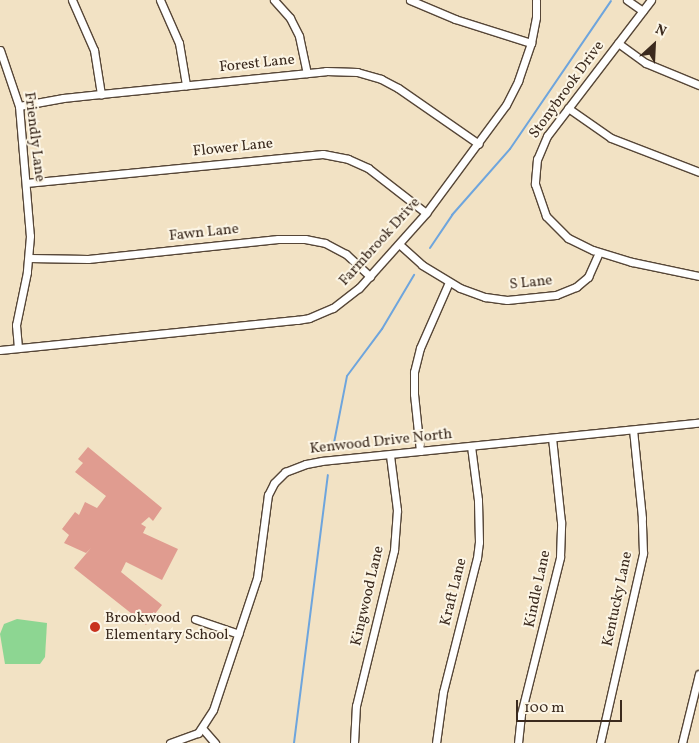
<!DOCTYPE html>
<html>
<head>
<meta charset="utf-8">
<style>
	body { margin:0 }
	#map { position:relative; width:699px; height:743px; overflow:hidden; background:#f2e2c4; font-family:Vollkorn,serif }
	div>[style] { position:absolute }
	.green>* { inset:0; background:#8dd692 }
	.stream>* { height:2px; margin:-1px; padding:0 1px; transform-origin:1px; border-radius:1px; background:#6ea5dd }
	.building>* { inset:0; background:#e09c90 }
	.roads { filter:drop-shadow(1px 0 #564637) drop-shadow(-1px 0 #564637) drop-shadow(0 1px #564637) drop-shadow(0 -1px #564637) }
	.street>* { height:7px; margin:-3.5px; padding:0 3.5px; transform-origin:3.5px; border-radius:3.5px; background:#fff }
	.dots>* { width:14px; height:14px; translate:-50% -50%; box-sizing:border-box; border:2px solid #fcf5e5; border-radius:50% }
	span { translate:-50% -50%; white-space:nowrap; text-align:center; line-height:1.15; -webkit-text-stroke:4px #fcf5e5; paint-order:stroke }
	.street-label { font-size:15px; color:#3b2a1e }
	.poi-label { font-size:15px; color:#3b2a1e }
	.left { translate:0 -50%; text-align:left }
	.north { position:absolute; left:629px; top:20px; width:50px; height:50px; -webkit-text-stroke:4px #fcf5e5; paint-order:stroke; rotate:25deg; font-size:14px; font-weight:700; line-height:20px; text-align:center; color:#3b2a1e }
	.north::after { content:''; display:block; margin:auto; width:18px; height:22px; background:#3b2a1e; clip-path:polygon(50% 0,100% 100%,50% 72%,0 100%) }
	.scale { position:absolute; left:516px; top:700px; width:106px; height:22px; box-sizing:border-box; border:2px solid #3b2a1e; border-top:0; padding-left:6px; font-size:15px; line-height:18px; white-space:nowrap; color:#3b2a1e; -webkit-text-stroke:4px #fcf5e5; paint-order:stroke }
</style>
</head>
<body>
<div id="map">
	<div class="green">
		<i style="clip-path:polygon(17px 619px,47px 623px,45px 657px,40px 664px,5px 664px,0 634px,4px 624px)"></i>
	</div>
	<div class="stream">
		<i style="left:430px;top:248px;width:40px;rotate:-56deg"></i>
		<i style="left:452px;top:215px;width:88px;rotate:-48.7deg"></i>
		<i style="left:510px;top:149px;width:179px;rotate:-55.7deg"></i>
		<i style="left:333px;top:448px;width:73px;rotate:-79deg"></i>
		<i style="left:347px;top:376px;width:59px;rotate:-53.3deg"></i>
		<i style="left:382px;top:329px;width:63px;rotate:-59.3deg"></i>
		<i style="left:294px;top:743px;width:270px;rotate:-82.8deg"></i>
	</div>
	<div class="building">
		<i style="clip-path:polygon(88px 447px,162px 508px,153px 521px,149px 517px,141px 524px,146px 527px,143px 533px,178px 549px,162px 580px,126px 562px,121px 572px,162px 605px,146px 625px,74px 568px,91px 548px,86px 553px,64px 543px,69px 535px,62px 529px,75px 512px,79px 515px,85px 502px,97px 508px,106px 496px,75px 472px,83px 463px,78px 459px)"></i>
	</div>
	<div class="roads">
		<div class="street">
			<i style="left:72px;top:0;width:55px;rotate:66.3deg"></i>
			<i style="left:94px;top:50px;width:45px;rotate:81deg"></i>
			<i style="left:160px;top:0;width:47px;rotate:66.2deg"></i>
			<i style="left:179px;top:43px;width:43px;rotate:80.5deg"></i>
			<i style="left:274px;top:0;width:24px;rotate:48deg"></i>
			<i style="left:290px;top:18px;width:20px;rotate:63deg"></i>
			<i style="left:299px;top:36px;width:38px;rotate:78deg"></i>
			<i style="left:410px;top:0;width:49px;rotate:22.9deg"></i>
			<i style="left:455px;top:19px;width:80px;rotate:17.5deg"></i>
			<i style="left:627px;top:0;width:19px;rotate:35deg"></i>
			<i style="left:651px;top:0;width:171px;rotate:127.4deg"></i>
			<i style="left:547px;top:136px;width:25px;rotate:113deg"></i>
			<i style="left:537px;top:159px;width:25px;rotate:95deg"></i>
			<i style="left:535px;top:184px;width:34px;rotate:71deg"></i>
			<i style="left:546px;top:216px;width:31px;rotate:45deg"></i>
			<i style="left:568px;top:238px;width:28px;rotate:26deg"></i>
			<i style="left:593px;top:250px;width:41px;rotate:17.1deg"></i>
			<i style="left:632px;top:262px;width:68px;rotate:11.8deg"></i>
			<i style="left:618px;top:43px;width:34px;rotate:36deg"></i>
			<i style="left:646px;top:63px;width:57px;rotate:22.5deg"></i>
			<i style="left:0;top:50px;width:59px;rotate:71.3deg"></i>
			<i style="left:19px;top:106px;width:130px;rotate:85.2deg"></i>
			<i style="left:30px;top:236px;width:36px;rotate:95deg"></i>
			<i style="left:27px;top:272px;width:54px;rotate:101.7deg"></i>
			<i style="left:16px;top:325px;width:23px;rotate:85deg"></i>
			<i style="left:19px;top:106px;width:45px;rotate:-10.3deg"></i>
			<i style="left:63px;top:98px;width:38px;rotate:-6deg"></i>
			<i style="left:101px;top:94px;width:226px;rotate:-5.8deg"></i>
			<i style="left:326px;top:71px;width:31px;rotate:2deg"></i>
			<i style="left:357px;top:72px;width:25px;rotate:16deg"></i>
			<i style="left:381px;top:79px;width:19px;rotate:28deg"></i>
			<i style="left:398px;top:88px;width:98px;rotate:34.7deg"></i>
			<i style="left:568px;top:108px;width:52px;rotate:34.9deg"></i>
			<i style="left:611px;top:138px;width:94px;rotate:21.1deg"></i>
			<i style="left:26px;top:183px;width:298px;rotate:-5.6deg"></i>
			<i style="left:323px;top:154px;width:25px;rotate:11deg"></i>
			<i style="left:348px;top:159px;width:22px;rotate:24deg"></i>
			<i style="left:368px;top:168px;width:73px;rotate:37.8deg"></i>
			<i style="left:399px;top:244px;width:31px;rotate:42deg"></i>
			<i style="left:422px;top:265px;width:44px;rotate:31.2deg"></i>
			<i style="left:460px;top:288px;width:27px;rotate:20deg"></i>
			<i style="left:485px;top:297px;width:22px;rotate:8deg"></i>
			<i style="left:507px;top:300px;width:49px;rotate:-5.8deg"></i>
			<i style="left:556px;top:295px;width:22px;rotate:-22deg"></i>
			<i style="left:576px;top:287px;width:16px;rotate:-40deg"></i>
			<i style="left:588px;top:277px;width:27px;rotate:-66deg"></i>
			<i style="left:29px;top:258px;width:59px;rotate:1deg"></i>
			<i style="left:88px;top:259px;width:191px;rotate:-6deg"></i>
			<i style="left:278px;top:239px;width:27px"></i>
			<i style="left:305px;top:239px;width:20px;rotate:11deg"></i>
			<i style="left:325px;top:243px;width:24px;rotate:28deg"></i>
			<i style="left:346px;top:254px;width:33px;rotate:43deg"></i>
			<i style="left:0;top:350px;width:299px;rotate:-5.8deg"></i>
			<i style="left:297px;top:320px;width:12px;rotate:-9deg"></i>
			<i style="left:309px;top:318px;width:26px;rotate:-23deg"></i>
			<i style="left:333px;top:308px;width:33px;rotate:-38deg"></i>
			<i style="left:359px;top:288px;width:101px;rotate:-48.2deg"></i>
			<i style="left:426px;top:213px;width:134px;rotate:-53.5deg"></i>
			<i style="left:506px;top:105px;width:27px;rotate:-63deg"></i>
			<i style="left:518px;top:81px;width:40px;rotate:-71.1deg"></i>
			<i style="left:531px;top:43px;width:26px;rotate:-79deg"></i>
			<i style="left:536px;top:17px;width:17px;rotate:-90deg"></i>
			<i style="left:420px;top:451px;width:57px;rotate:-96deg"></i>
			<i style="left:414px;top:394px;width:22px;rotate:-90deg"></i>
			<i style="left:414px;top:372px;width:25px;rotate:-76deg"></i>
			<i style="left:420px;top:348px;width:72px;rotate:-66.3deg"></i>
			<i style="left:195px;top:619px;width:46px;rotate:18.8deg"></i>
			<i style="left:202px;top:728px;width:20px;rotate:49deg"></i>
			<i style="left:170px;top:743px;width:30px;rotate:-20deg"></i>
			<i style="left:198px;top:733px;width:27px;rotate:-57deg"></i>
			<i style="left:213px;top:710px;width:139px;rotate:-71.6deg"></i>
			<i style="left:257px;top:578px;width:84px;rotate:-82.5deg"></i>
			<i style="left:268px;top:495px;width:13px;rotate:-63deg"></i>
			<i style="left:274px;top:483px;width:16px;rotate:-45deg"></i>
			<i style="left:285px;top:472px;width:22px;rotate:-21deg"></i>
			<i style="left:306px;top:464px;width:16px;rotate:-11deg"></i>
			<i style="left:322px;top:461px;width:379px;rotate:-5.8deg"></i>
			<i style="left:354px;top:743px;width:37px;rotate:-87deg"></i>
			<i style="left:356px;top:706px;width:161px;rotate:-76.3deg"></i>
			<i style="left:394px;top:550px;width:40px;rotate:-85.7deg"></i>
			<i style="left:397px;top:510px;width:55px;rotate:-97.3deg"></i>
			<i style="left:436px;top:743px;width:51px;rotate:-82.2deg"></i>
			<i style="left:443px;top:692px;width:138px;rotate:-75.8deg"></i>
			<i style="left:477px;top:558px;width:16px;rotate:-83deg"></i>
			<i style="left:479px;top:542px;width:42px;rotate:-91.4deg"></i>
			<i style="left:478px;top:500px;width:54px;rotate:-97.4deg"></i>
			<i style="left:518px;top:743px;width:29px;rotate:-84deg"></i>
			<i style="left:521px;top:714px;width:162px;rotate:-76deg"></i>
			<i style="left:560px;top:557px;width:35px;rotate:-88deg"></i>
			<i style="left:561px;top:522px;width:84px;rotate:-96.1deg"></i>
			<i style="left:600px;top:743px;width:195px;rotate:-77.2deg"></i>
			<i style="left:643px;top:553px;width:35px;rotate:-92deg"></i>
			<i style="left:642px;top:518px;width:88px;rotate:-95.8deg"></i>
			<i style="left:682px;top:743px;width:71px;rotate:-76.2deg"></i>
		</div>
	</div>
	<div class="dots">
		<i style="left:95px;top:627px;background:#c8321e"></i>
	</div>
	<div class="street-label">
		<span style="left:257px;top:64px;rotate:-6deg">Forest Lane</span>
		<span style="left:567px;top:90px;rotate:-54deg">Stonybrook Drive</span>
		<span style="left:34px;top:137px;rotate:83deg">Friendly Lane</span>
		<span style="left:233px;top:148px;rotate:-6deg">Flower Lane</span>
		<span style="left:204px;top:233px;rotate:-6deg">Fawn Lane</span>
		<span style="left:380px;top:242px;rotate:-48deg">Farmbrook Drive</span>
		<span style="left:531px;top:283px;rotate:-6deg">S Lane</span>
		<span style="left:381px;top:442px;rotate:-6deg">Kenwood Drive North</span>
		<span style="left:538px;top:589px;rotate:-78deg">Kindle Lane</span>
		<span style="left:454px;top:592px;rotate:-76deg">Kraft Lane</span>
		<span style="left:368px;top:596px;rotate:-77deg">Kingwood Lane</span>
		<span style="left:618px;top:599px;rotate:-78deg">Kentucky Lane</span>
	</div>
	<div class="poi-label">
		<span class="left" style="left:105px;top:627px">Brookwood<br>Elementary School</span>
	</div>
	<div class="north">N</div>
	<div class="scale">100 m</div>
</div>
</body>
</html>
